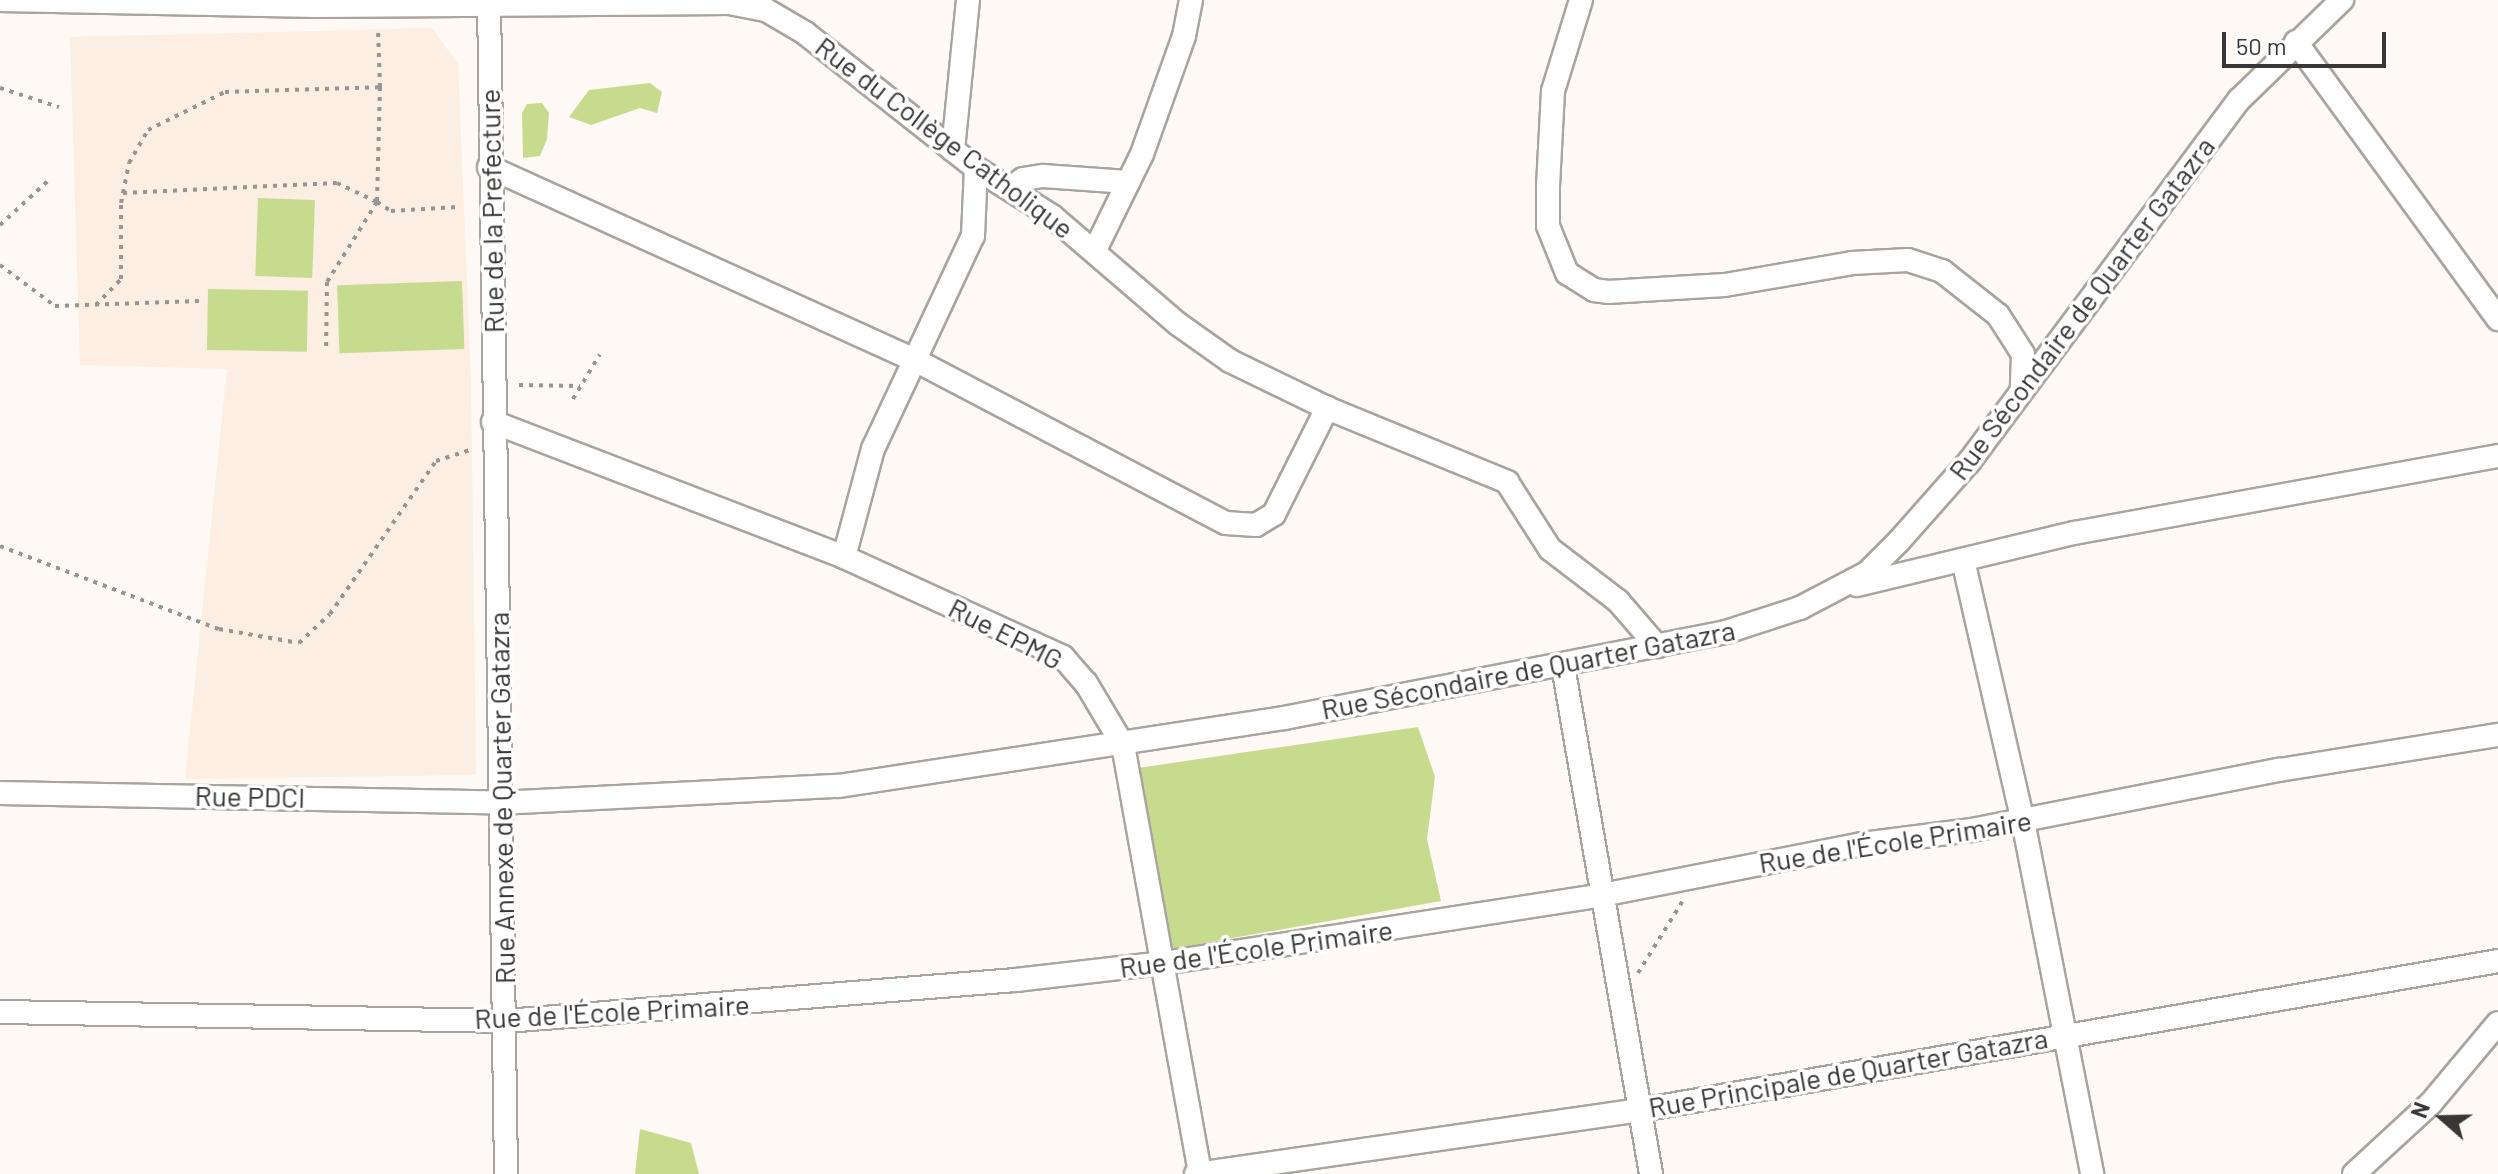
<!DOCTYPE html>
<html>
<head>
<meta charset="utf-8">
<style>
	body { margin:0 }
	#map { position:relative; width:2498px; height:1174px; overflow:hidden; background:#fef9f4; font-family:Barlow,sans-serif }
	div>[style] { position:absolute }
	.built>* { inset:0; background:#fceee3 }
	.green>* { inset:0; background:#c7db8f; transform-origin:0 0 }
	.path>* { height:4px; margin-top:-2px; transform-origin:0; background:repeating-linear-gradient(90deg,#989491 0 4px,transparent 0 10px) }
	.roads { filter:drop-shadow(2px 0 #aaa39e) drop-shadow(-2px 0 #aaa39e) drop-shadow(0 2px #aaa39e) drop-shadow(0 -2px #aaa39e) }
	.minor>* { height:22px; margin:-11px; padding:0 11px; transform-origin:11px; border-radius:11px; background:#fff }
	span { translate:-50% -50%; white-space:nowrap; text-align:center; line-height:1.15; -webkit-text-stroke:7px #fff; paint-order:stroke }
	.street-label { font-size:28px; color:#393735 }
	.north { position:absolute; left:2402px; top:1078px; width:80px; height:80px; -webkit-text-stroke:6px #fff; paint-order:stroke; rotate:290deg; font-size:22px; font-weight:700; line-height:32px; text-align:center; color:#393735 }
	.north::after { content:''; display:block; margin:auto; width:28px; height:36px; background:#393735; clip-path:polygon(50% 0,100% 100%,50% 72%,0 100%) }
	.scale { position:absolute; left:2222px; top:32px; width:164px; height:36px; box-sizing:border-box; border:4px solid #393735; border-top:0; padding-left:10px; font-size:24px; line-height:28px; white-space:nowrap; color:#393735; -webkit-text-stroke:6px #fff; paint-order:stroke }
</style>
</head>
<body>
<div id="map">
	<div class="built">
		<i style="clip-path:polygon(432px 28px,458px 64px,471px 378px,476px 775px,185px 779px,227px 369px,80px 365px,70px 37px)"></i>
	</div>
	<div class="green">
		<i style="clip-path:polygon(650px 83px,662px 92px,657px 113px,640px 108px,591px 125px,569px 117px,589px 90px)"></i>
		<i style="clip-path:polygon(542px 103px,549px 113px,547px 139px,540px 156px,523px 158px,522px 113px,527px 104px)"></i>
		<i style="left:258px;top:198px;width:57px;height:78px;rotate:2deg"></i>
		<i style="left:462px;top:281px;width:68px;height:125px;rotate:88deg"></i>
		<i style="left:208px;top:289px;width:100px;height:61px;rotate:1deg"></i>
		<i style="clip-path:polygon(1418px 727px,1435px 777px,1427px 839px,1441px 901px,1171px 949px,1131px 769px)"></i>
		<i style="clip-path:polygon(640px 1129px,691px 1143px,699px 1174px,635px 1174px)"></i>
	</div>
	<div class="path">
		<i style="left:380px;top:87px;width:115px;rotate:91.5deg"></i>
		<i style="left:377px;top:202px;width:17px;rotate:33deg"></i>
		<i style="left:391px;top:211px;width:66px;rotate:-3.5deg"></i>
		<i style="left:0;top:88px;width:62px;rotate:17.9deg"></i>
		<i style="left:123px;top:193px;width:214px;rotate:-2.7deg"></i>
		<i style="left:337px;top:183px;width:44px;rotate:25.4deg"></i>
		<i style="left:377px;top:202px;width:94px;rotate:122deg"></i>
		<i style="left:327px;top:282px;width:69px;rotate:90.8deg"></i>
		<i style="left:0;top:225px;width:68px;rotate:-42.6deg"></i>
		<i style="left:0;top:265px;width:69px;rotate:36.7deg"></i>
		<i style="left:55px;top:306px;width:144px;rotate:-2deg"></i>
		<i style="left:96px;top:305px;width:36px;rotate:-46deg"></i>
		<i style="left:121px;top:279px;width:76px;rotate:-90deg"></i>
		<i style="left:121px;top:203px;width:41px;rotate:-78.7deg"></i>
		<i style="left:129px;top:163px;width:38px;rotate:-60deg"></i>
		<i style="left:148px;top:130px;width:86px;rotate:-26.3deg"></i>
		<i style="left:225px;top:92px;width:155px;rotate:-1.8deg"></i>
		<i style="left:380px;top:87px;width:58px;rotate:-92deg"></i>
		<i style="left:519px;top:385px;width:61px;rotate:0.9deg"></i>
		<i style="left:573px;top:399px;width:52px;rotate:-59deg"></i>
		<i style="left:0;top:546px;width:234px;rotate:20.8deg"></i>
		<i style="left:219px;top:629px;width:81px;rotate:9.9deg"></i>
		<i style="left:299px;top:643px;width:42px;rotate:-43.1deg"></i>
		<i style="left:330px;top:614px;width:186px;rotate:-55.3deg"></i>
		<i style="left:436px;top:461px;width:38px;rotate:-18deg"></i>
		<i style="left:1638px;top:973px;width:84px;rotate:-58.2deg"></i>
	</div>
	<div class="roads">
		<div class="minor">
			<i style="left:0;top:0;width:316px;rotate:1.1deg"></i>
			<i style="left:316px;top:6px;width:413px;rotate:-0.4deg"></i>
			<i style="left:729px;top:3px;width:38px;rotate:11deg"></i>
			<i style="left:766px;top:10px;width:45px;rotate:30.5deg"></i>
			<i style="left:805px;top:33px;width:218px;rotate:38.3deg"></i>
			<i style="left:976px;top:168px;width:90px;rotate:32.3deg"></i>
			<i style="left:1052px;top:216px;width:166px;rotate:40.6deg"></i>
			<i style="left:1178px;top:324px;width:64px;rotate:35.4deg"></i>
			<i style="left:1230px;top:361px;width:108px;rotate:25.9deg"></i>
			<i style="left:1327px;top:408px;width:195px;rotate:22.3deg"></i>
			<i style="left:1507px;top:482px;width:80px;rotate:57.3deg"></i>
			<i style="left:1550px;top:549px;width:86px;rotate:37.4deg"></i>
			<i style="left:1618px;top:601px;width:60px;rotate:49.1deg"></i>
			<i style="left:489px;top:0;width:1174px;rotate:89.17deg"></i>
			<i style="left:1581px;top:0;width:95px;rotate:107.1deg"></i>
			<i style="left:1553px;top:91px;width:95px;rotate:93deg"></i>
			<i style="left:1548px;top:186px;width:40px;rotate:90deg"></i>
			<i style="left:1548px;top:226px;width:51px;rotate:68deg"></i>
			<i style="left:1567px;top:273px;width:32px;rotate:32deg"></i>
			<i style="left:1594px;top:290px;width:14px;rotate:8deg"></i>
			<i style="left:1608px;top:292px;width:117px;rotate:-3.4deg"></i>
			<i style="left:1725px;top:285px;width:129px;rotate:-9.8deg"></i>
			<i style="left:1852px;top:263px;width:56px;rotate:-3.1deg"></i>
			<i style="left:1908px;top:260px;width:36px;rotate:18deg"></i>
			<i style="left:1942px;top:271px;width:71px;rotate:38.2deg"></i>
			<i style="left:1998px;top:315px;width:46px;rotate:57.3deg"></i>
			<i style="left:2023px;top:354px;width:34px;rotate:92deg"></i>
			<i style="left:2296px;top:42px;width:343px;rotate:53.9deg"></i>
			<i style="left:953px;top:150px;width:151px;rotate:-84.3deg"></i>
			<i style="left:489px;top:167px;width:465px;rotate:24.4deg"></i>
			<i style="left:913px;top:359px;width:353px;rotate:27.7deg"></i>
			<i style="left:1226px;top:523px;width:30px;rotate:4deg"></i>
			<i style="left:1256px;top:525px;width:21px;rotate:-31deg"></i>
			<i style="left:1274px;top:514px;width:119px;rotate:-63.4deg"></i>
			<i style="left:1010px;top:189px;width:16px;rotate:-38deg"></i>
			<i style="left:1023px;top:179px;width:20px;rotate:-9deg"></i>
			<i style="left:1043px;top:176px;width:85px;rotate:4deg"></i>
			<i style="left:1095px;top:250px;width:107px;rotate:-63.9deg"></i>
			<i style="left:1142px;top:154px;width:125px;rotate:-70.4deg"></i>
			<i style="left:1184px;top:36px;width:37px;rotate:-79deg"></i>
			<i style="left:493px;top:422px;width:376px;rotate:21deg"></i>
			<i style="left:844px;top:557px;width:241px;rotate:24.5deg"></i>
			<i style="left:1063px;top:657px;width:35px;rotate:49deg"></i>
			<i style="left:1086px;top:683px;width:72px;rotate:59.2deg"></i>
			<i style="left:1123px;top:745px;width:436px;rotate:79.8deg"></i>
			<i style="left:844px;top:557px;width:112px;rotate:-75deg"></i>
			<i style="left:873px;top:449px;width:235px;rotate:-64.9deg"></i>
			<i style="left:973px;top:236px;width:68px;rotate:-87.5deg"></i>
			<i style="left:1963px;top:560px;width:268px;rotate:77.1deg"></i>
			<i style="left:2023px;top:821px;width:360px;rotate:78.9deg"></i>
			<i style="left:1857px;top:585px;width:223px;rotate:-13.5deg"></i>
			<i style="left:2074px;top:533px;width:431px;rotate:-10.3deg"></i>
			<i style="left:1563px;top:666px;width:516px;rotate:80.17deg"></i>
			<i style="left:0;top:793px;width:499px;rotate:1.1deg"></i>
			<i style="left:499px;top:803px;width:340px;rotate:-2.9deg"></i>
			<i style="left:839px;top:786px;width:450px;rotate:-8.7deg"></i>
			<i style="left:1284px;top:718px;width:450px;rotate:-11deg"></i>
			<i style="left:1726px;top:632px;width:78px;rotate:-18deg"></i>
			<i style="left:1800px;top:608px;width:76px;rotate:-27.6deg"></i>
			<i style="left:1867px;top:573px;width:45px;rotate:-45deg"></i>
			<i style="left:1899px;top:541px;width:106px;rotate:-48.5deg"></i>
			<i style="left:1969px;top:462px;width:452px;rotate:-53.3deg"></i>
			<i style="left:2239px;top:100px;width:144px;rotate:-44.2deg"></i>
			<i style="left:0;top:1012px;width:506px;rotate:1.02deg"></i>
			<i style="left:506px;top:1021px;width:512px;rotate:-4.6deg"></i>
			<i style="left:1016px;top:980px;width:149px;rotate:-6.6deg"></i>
			<i style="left:1164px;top:963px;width:443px;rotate:-8.8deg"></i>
			<i style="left:1602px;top:895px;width:265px;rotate:-11.1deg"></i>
			<i style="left:1862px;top:844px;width:111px;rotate:-7.3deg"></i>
			<i style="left:1972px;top:830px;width:313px;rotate:-11.1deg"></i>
			<i style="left:2279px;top:770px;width:222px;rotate:-9.1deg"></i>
			<i style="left:1196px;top:1174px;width:450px;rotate:-8.2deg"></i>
			<i style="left:1641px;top:1110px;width:870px;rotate:-9.86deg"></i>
			<i style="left:2354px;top:1174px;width:105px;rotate:-42.7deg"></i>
			<i style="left:2431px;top:1103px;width:104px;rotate:-50.1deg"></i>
		</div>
	</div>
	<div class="street-label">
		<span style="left:945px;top:137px;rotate:37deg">Rue du Collège Catholique</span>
		<span style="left:491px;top:211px;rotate:-91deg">Rue de la Prefecture</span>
		<span style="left:2081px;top:308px;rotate:-53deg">Rue Sécondaire de Quarter Gatazra</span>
		<span style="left:1006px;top:633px;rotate:27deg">Rue EPMG</span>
		<span style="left:1528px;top:669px;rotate:-11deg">Rue Sécondaire de Quarter Gatazra</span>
		<span style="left:250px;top:796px;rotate:1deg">Rue PDCI</span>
		<span style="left:501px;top:798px;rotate:-91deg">Rue Annexe de Quarter Gatazra</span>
		<span style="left:1895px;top:841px;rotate:-9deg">Rue de l'École Primaire</span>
		<span style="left:1256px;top:948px;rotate:-8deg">Rue de l'École Primaire</span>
		<span style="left:612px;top:1011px;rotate:-3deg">Rue de l'École Primaire</span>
		<span style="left:1848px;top:1072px;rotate:-10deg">Rue Principale de Quarter Gatazra</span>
	</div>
	<div class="north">N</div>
	<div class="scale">50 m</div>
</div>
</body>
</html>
